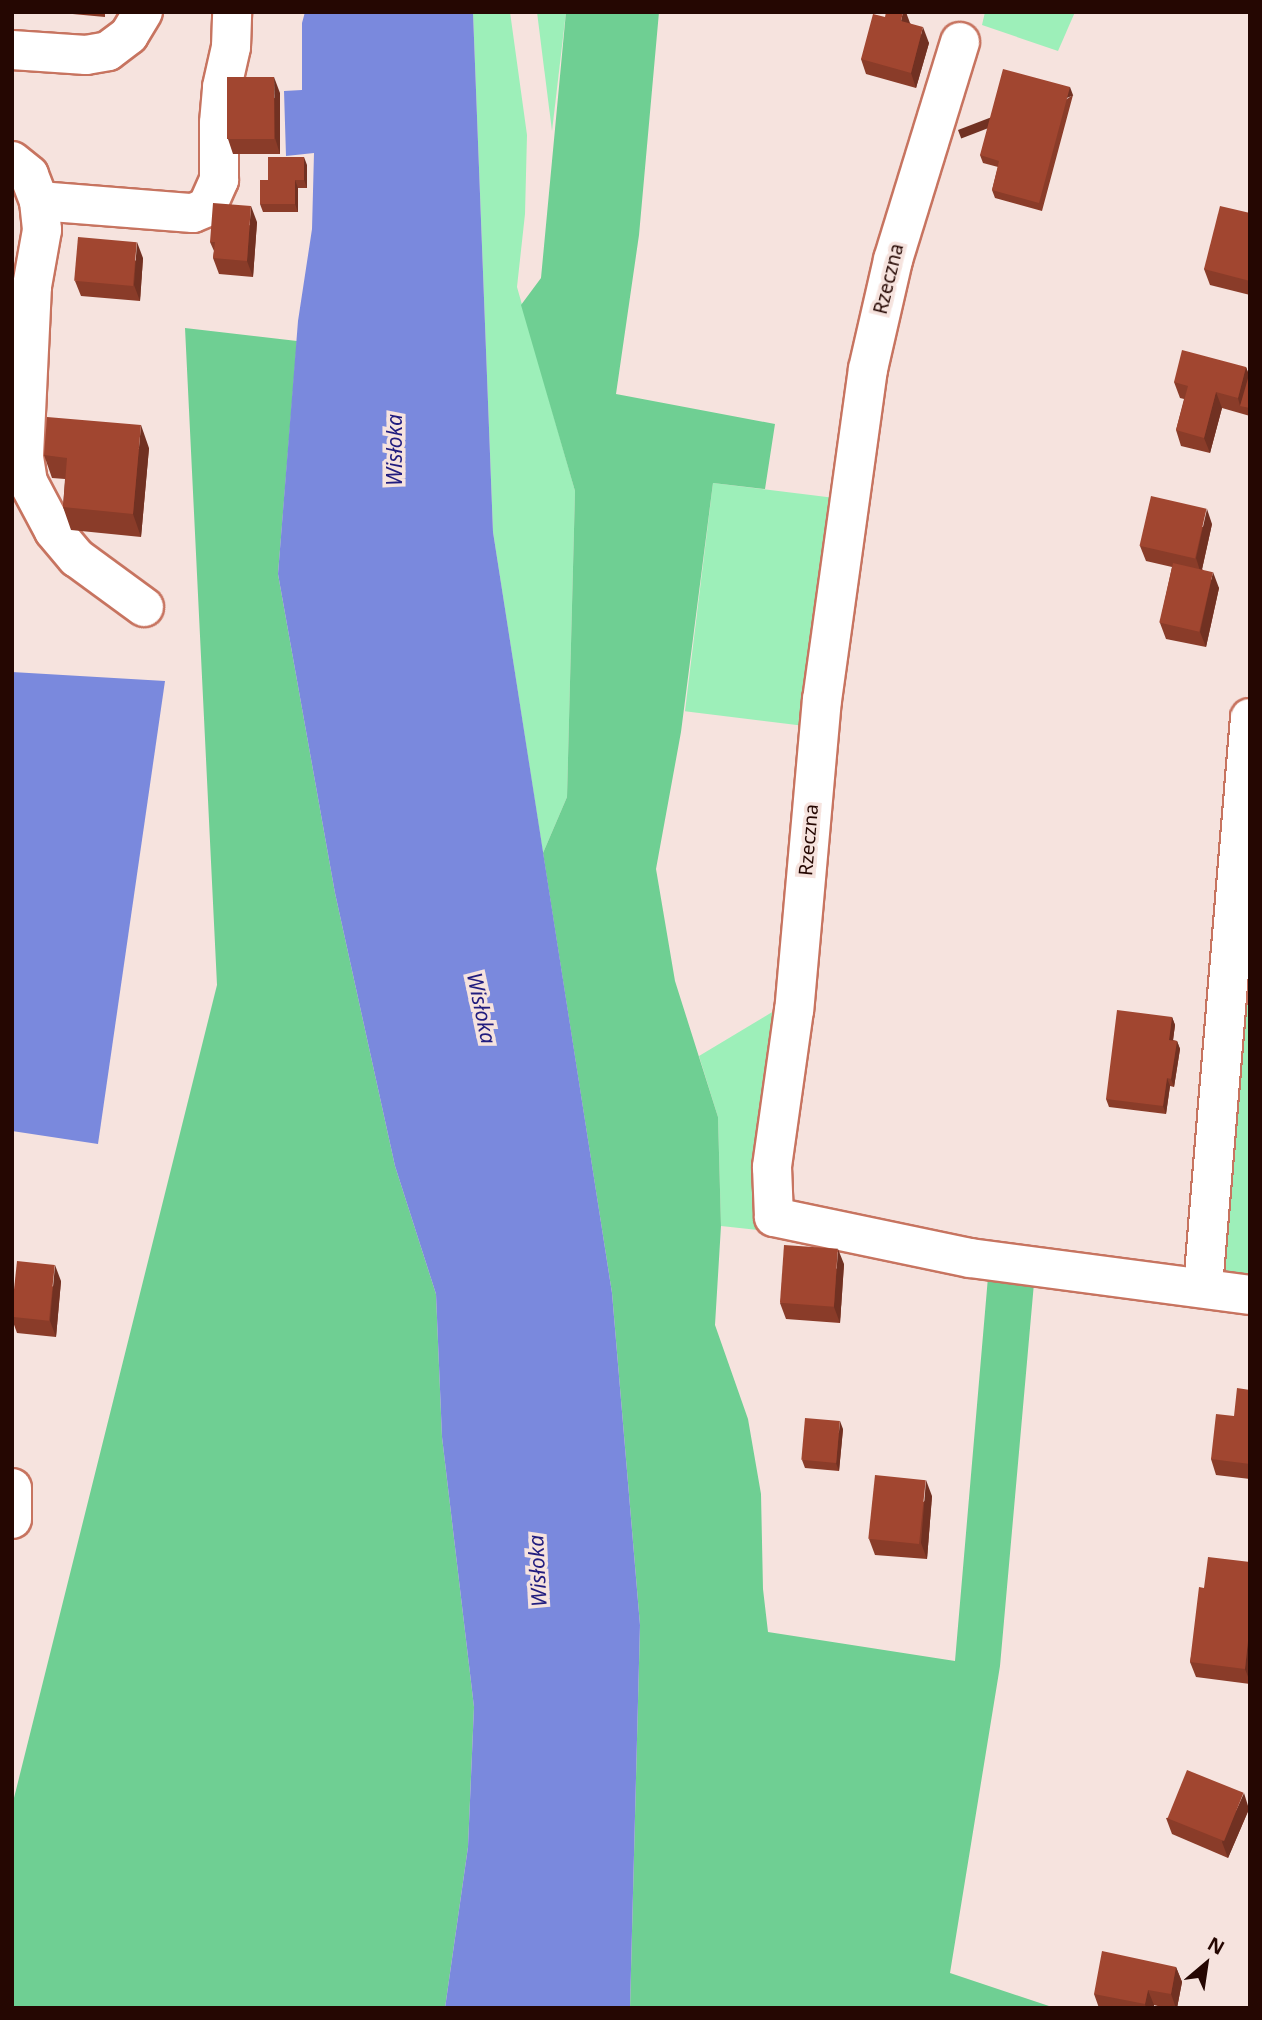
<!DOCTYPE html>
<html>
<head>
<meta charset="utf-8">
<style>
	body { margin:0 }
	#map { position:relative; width:1262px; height:2020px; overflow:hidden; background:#f6e3de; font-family:"Noto Sans",sans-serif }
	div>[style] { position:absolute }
	.green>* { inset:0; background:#9defb9; transform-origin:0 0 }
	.forest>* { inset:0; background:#6fcf93 }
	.water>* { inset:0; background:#7a89dd }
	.roads { filter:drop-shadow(2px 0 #c77460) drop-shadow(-2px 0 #c77460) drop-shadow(0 2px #c77460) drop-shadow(0 -2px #c77460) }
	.minor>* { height:38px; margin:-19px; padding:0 19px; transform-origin:19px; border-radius:19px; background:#fff }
	.wall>* { inset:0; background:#8a3c29 }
	.shaded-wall>* { inset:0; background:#713122; transform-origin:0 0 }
	.building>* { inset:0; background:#a14630; transform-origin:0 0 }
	span { translate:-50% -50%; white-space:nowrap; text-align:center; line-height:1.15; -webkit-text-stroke:7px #f6e3de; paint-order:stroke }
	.street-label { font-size:19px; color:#250702 }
	.water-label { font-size:21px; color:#211c7e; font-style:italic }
	.frame { position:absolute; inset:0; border:14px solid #250702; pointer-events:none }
	.north { position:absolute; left:1171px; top:1929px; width:70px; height:70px; -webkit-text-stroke:5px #f6e3de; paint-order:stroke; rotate:29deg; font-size:19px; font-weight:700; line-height:28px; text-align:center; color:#250702 }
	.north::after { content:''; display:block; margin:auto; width:24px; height:32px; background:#250702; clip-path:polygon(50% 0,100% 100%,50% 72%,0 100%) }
</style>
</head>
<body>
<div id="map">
	<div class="green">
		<i style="clip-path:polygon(473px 12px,510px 12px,527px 135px,525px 214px,517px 287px,575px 491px,567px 797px,543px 853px,493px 532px)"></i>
		<i style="clip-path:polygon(537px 12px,566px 12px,552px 131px,542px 52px)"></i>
		<i style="clip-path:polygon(985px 12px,1075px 12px,1058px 51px,982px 25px)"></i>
		<i style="left:713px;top:483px;width:127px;height:230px;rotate:7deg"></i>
		<i style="clip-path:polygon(1250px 846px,1250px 1284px,1226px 1280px,1216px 1258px)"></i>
		<i style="clip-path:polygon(784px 1005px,758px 1230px,721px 1226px,718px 1117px,699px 1056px)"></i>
	</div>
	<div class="forest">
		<i style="clip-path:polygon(566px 12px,659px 12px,639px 235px,616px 394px,775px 424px,765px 489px,713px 483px,681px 732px,656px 869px,675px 981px,718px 1117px,721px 1226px,715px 1325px,748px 1419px,761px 1494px,763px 1589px,768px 1632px,955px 1661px,988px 1277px,1034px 1283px,1000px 1666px,950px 1973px,1055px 2008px,630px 2008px,640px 1625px,612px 1293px,543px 853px,567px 797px,575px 491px,521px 305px,541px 278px)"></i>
		<i style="clip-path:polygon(185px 328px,297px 341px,278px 574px,335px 893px,395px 1166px,436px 1294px,442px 1437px,474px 1707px,468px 1847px,445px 2008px,12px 2008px,12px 1806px,217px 985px)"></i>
	</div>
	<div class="water">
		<i style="clip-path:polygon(305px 12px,473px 12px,493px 532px,612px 1293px,640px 1625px,630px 2008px,445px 2008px,468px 1847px,474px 1707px,442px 1437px,436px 1294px,395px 1166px,335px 893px,278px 574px,298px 321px,312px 229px,314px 153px,286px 156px,284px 91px,302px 90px,302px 23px)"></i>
		<i style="clip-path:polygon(12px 672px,165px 681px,98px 1144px,12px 1131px)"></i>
	</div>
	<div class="roads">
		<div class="minor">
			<i style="left:960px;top:42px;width:228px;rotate:107.1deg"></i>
			<i style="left:893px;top:260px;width:112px;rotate:102.9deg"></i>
			<i style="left:868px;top:369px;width:333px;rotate:97.9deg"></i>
			<i style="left:822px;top:699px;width:312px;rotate:95.1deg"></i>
			<i style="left:794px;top:1010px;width:159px;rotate:98deg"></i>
			<i style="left:772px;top:1167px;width:50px;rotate:87.7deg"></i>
			<i style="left:774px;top:1217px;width:200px;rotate:11.8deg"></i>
			<i style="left:970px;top:1258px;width:282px;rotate:7.5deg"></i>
			<i style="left:12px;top:50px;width:74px;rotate:3.9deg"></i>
			<i style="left:86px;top:55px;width:22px;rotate:-10deg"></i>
			<i style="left:108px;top:51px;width:26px;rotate:-37deg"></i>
			<i style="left:129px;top:35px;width:27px;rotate:-59deg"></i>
			<i style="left:12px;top:161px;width:22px;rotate:39deg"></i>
			<i style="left:29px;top:175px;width:28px;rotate:69deg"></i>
			<i style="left:39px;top:201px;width:29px;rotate:84deg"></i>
			<i style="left:42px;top:230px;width:57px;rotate:100.1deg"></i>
			<i style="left:32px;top:286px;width:24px;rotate:123deg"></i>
			<i style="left:39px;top:201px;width:154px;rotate:4.5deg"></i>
			<i style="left:193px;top:213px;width:15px;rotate:-23deg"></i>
			<i style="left:207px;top:207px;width:30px;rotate:-66deg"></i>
			<i style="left:219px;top:180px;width:57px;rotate:-90deg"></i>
			<i style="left:219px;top:123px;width:36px;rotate:-85deg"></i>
			<i style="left:222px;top:87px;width:41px;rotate:-77.3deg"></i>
			<i style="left:231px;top:47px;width:35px;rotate:-88deg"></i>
			<i style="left:32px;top:286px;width:171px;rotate:92.7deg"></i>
			<i style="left:24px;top:457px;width:25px;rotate:81deg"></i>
			<i style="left:28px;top:482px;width:55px;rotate:62deg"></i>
			<i style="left:54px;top:531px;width:35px;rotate:50deg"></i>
			<i style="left:77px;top:558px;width:83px;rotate:36.2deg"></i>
			<i style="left:1203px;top:1287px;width:571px;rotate:-85.28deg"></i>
			<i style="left:12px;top:1488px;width:31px;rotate:90deg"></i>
		</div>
	</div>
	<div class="wall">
		<i style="clip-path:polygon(51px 12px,105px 12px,105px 17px)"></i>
		<i style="clip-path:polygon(910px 23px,929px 43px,916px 88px,866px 74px,861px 59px)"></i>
		<i style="clip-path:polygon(280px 93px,280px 154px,233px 154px,228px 139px)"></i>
		<i style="clip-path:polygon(1073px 95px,1042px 211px,995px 198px,992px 190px,998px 167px,983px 163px,980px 155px)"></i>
		<i style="clip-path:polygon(307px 165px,307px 188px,298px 188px,298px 212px,263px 212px,260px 204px,268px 180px)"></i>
		<i style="clip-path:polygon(1250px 213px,1250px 295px,1210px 285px,1204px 269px)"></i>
		<i style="clip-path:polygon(257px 222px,253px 277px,219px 274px,213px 258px,214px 251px,210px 242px)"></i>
		<i style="clip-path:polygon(143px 258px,140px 301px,81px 296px,75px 281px)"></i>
		<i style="clip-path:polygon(1246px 367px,1249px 375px,1250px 375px,1250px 416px,1222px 408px,1210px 453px,1181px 446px,1176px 430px,1184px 399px,1180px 398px,1174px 382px)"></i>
		<i style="clip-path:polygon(149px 448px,141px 537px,71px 530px,63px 507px,65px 479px,52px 478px,44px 455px)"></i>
		<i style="clip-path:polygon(1212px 524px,1202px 569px,1219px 588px,1206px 647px,1166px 639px,1160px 623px,1172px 567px,1146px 561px,1140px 546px)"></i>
		<i style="clip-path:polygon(1172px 1017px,1175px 1025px,1173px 1040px,1177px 1041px,1180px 1049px,1174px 1087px,1170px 1086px,1166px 1114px,1109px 1107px,1106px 1099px)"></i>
		<i style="clip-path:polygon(844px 1264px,840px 1323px,786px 1319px,780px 1303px)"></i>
		<i style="clip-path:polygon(61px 1281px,56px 1337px,17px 1333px,12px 1319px,12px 1312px)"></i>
		<i style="clip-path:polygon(1250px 1390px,1250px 1479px,1216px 1475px,1211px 1459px)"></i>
		<i style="clip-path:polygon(843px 1429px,839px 1471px,805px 1468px,802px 1460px)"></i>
		<i style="clip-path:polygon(932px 1496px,927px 1559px,875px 1555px,869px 1539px)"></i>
		<i style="clip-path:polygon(1250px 1562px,1250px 1684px,1196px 1677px,1190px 1662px,1204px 1588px)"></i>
		<i style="clip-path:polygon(1249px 1809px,1228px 1858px,1172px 1834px,1166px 1818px)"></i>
		<i style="clip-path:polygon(1176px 1967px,1182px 1982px,1177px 2008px,1165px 2008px,1154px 2005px,1154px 2008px,1099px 2008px,1094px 1994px)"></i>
	</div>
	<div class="shaded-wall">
		<i style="clip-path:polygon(903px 12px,906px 12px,910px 23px,907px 37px,901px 21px)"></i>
		<i style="clip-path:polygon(923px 27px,929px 43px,916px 88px,911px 73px)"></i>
		<i style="clip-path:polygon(274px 77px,280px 93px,280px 154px,275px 138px)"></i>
		<i style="left:1070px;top:87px;width:9px;height:120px;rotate:69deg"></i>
		<i style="clip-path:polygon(304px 157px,307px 165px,307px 188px,304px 180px)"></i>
		<i style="clip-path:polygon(295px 180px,298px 188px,298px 212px,295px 204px)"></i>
		<i style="clip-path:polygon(251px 206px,257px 222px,253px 277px,247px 261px)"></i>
		<i style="clip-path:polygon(137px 242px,143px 258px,140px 301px,134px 285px)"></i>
		<i style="clip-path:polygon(1246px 367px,1250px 378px,1240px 406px,1238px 398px)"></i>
		<i style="clip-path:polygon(1216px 392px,1222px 408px,1210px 453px,1204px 438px)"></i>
		<i style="clip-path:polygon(141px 425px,149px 448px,141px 537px,133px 514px)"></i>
		<i style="clip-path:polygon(1207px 509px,1212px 524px,1201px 574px,1196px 558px)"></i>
		<i style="clip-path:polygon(1213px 572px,1219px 588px,1206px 647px,1200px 632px)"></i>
		<i style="clip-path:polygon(1172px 1017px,1175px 1025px,1172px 1048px,1169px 1040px)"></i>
		<i style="clip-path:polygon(1177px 1041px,1180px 1049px,1174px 1087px,1171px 1079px)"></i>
		<i style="clip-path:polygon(1167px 1078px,1170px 1086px,1166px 1114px,1163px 1106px)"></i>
		<i style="clip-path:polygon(838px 1249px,844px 1264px,840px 1323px,834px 1307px)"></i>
		<i style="clip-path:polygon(55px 1265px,61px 1281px,56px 1337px,50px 1321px)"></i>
		<i style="clip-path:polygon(840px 1421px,843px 1429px,839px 1471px,836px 1463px)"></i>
		<i style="clip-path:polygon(926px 1480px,932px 1496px,927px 1559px,921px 1543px)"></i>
		<i style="clip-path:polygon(1248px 1641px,1250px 1645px,1250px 1682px,1245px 1669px)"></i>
		<i style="clip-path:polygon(1244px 1793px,1249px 1809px,1228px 1858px,1222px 1842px)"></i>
		<i style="clip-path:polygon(1176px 1967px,1182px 1982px,1177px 2008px,1176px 2008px,1171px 1994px)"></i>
		<i style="clip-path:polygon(1148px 1990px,1154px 2005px,1154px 2008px,1146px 2008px,1145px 2004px)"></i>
	</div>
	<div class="building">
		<i style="clip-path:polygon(886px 12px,903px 12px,901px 21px,923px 27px,911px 73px,861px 59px,873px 14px,885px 17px)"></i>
		<i style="clip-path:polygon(1003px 69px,1070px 87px,1039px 203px,992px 190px,999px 161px,980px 155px)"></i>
		<i style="left:227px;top:77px;width:47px;height:62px"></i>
		<i style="clip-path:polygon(268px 157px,304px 157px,304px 180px,295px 180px,295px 204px,260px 204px,260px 180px,268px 180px)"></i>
		<i style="clip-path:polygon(213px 203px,251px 206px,247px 261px,213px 258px,215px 242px,210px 242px)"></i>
		<i style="clip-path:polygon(1220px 206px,1250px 213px,1250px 281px,1204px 269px)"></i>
		<i style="left:78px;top:237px;width:59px;height:44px;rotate:5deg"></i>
		<i style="clip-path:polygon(1182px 350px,1246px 367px,1238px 398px,1216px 392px,1204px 438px,1176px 430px,1188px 386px,1174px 382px)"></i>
		<i style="clip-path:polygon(1249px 375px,1250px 375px,1250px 408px,1240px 406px)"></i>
		<i style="clip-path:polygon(47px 417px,141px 425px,133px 514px,63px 507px,67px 458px,44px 455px)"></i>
		<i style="left:1151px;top:496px;width:57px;height:51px;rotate:13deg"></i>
		<i style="left:1173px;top:563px;width:41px;height:61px;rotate:13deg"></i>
		<i style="clip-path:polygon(1117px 1010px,1172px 1017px,1169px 1040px,1177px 1041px,1171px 1079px,1167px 1078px,1163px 1106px,1106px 1099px)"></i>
		<i style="left:784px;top:1245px;width:54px;height:58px;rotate:4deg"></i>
		<i style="left:17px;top:1261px;width:38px;height:56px;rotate:6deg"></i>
		<i style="clip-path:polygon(1237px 1388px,1250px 1390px,1250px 1464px,1211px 1459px,1216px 1414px,1234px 1416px)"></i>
		<i style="left:805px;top:1418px;width:35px;height:42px;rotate:5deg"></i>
		<i style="left:875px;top:1475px;width:51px;height:64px;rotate:6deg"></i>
		<i style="clip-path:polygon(1208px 1557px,1250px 1562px,1250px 1641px,1248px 1641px,1245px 1669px,1190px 1662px,1199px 1587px,1204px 1588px)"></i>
		<i style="left:1187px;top:1770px;width:61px;height:52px;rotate:22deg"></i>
		<i style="clip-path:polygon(1102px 1951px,1176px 1967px,1171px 1994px,1148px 1990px,1145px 2004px,1094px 1994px)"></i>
	</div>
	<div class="street-label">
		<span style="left:889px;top:279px;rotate:-76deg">Rzeczna</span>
		<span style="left:809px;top:840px;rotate:-85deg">Rzeczna</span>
	</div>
	<div class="water-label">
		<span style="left:394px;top:450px;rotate:-90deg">Wisłoka</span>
		<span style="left:482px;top:1008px;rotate:78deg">Wisłoka</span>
		<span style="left:537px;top:1571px;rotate:-93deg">Wisłoka</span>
	</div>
	<div class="frame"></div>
	<div class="north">N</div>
</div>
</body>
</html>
